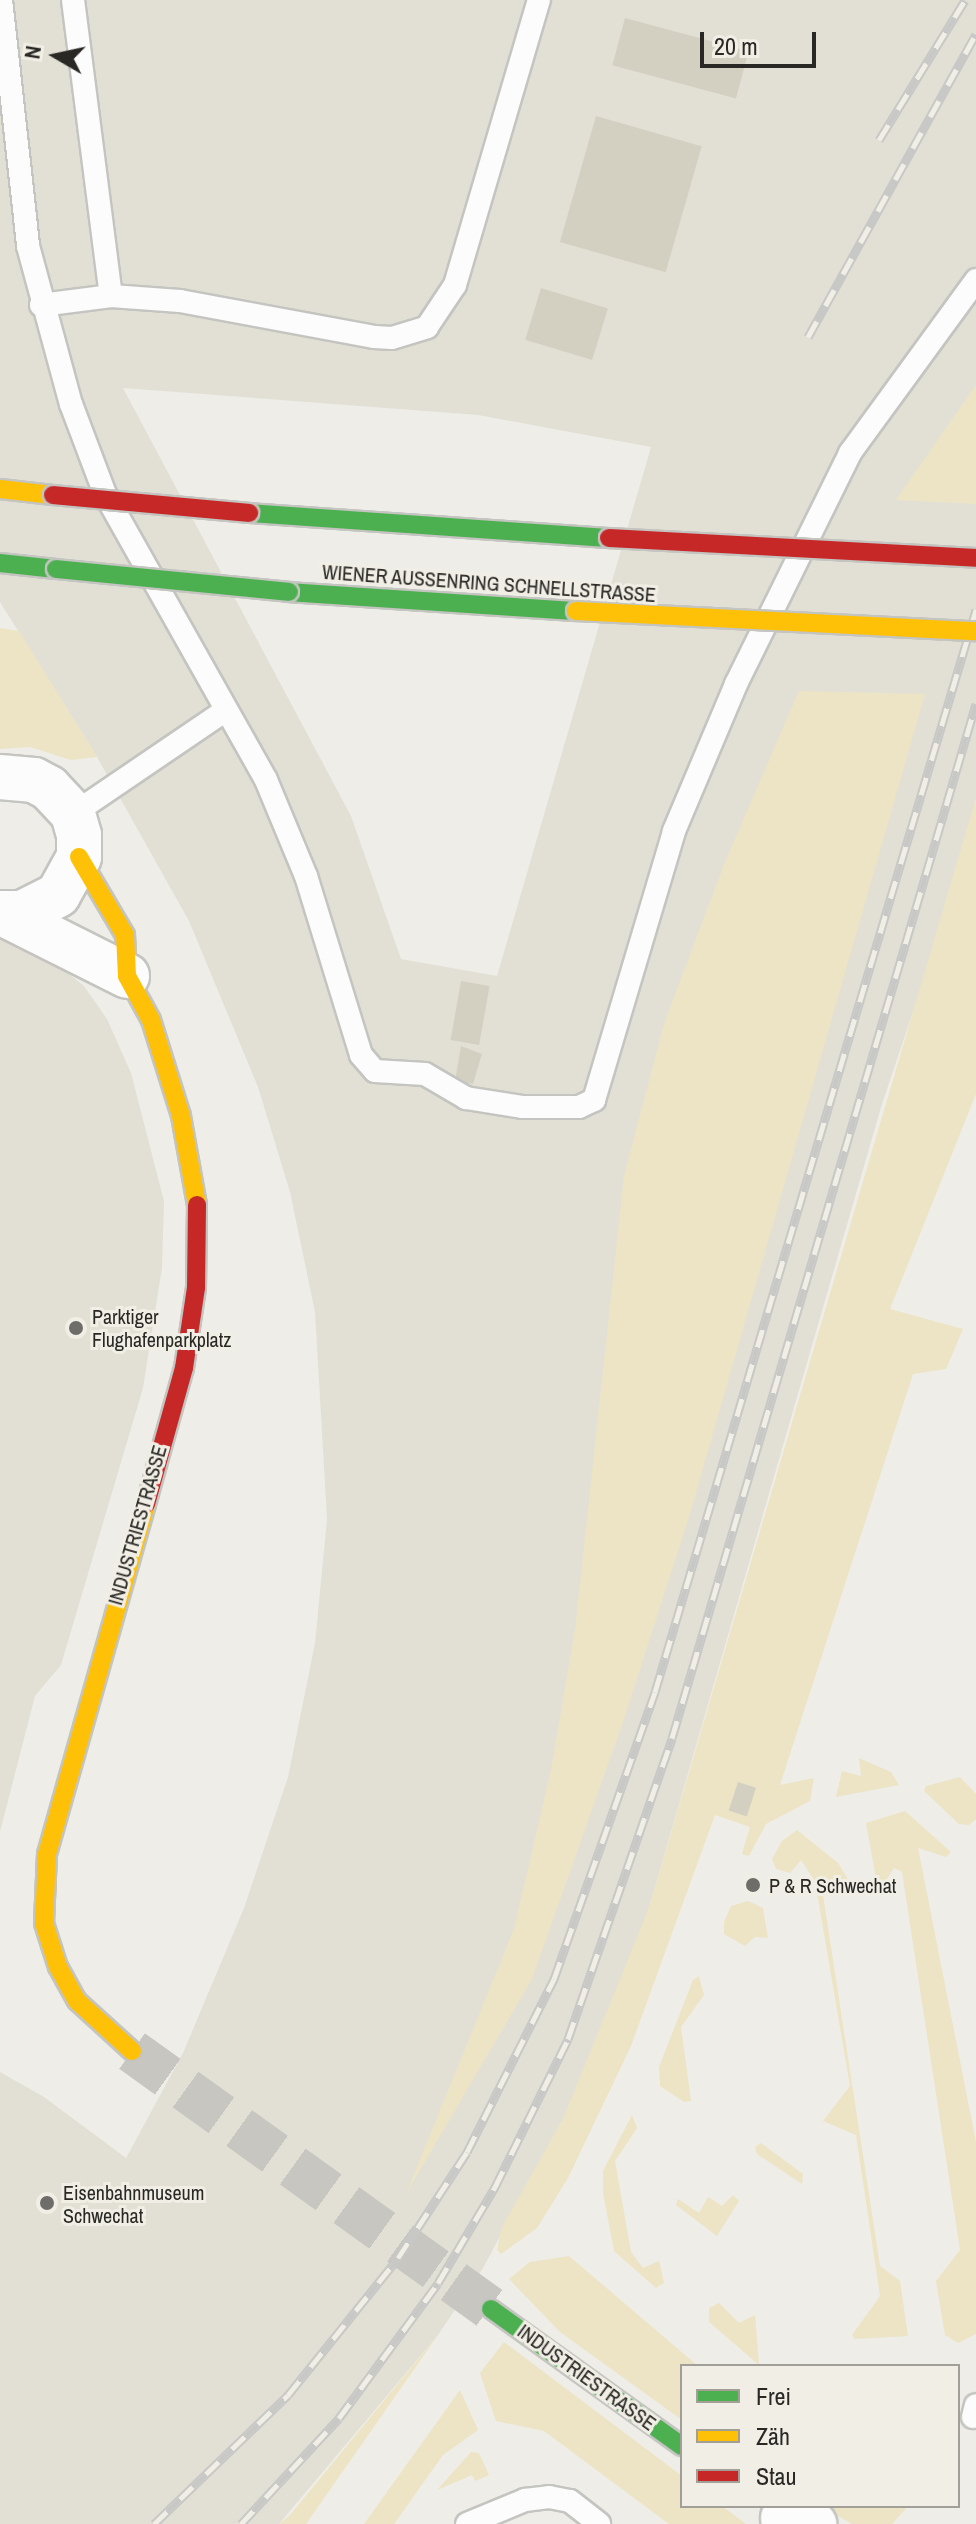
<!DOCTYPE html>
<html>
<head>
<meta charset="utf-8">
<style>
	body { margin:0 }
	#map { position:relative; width:976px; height:2524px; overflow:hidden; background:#eeede8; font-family:"Archivo Narrow",sans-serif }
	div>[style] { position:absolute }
	.built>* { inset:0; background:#e2e0d5 }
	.green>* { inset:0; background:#ece4c4 }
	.building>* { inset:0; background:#d4d0c1; transform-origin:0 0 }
	.secondary-tunnel>* { height:44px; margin-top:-22px; transform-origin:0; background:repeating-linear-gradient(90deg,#c7c6c1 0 44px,transparent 0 66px) }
	.roads { filter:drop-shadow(2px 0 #c4c4c0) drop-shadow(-2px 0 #c4c4c0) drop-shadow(0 2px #c4c4c0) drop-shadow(0 -2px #c4c4c0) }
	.lane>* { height:22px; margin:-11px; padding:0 11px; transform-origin:11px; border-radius:11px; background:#fcfcfc }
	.street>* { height:44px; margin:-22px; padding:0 22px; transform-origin:22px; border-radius:22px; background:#fcfcfc }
	.fast>* { height:18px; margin:-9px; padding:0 9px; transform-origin:9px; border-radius:9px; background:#4caf50 }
	.slow>* { height:18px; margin:-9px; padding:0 9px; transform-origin:9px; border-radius:9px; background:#ffc107 }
	.jam>* { height:18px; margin:-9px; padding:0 9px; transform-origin:9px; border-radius:9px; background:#c62828 }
	.rail>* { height:9px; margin-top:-4.5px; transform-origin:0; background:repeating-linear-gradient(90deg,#f1eee5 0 18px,#c8c8c6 0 36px); box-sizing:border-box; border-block:2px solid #c8c8c6 }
	.bridges { filter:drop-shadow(2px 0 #c4c4c0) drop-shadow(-2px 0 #c4c4c0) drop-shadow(0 2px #c4c4c0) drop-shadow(0 -2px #c4c4c0) }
	.fast-bridge>* { height:18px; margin:-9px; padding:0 9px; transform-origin:9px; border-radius:9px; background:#4caf50 }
	.slow-bridge>* { height:18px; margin:-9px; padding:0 9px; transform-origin:9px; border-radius:9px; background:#ffc107 }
	.jam-bridge>* { height:18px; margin:-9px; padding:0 9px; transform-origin:9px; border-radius:9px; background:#c62828 }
	.dots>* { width:22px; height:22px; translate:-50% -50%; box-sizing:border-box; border:4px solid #f1eee5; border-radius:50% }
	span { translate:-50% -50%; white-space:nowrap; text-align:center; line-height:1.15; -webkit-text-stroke:6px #f1eee5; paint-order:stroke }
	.street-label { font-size:20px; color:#292825 }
	.poi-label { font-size:20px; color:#292825 }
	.left { translate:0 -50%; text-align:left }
	.legend { position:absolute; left:680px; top:2364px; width:280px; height:144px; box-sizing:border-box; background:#f1eee5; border:2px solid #a19f98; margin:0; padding:10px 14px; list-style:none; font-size:24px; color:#292825 }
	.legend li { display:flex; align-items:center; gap:16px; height:40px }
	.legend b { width:40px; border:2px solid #a19f98 }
	.north { position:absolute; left:16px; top:16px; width:80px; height:80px; -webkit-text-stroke:6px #f1eee5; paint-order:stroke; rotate:279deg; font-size:22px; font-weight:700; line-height:32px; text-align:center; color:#292825 }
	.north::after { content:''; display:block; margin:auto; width:28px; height:36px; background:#292825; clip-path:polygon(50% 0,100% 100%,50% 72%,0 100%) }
	.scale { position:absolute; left:700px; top:32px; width:116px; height:36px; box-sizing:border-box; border:4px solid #292825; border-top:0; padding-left:10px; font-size:24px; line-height:28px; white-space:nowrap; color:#292825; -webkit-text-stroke:6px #f1eee5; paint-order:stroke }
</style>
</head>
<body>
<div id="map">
	<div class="built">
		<i style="clip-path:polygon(evenodd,0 0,976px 0,976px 798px,944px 920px,882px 1104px,649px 1908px,619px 1991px,563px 2119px,483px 2268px,438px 2335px,279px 2524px,0 2524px,0 2072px,44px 2097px,126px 2158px,183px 2053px,244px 1908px,288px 1777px,315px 1643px,327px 1519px,315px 1312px,290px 1192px,258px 1087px,189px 921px,97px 757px,0 602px,0 0,123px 388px,478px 415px,651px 447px,497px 976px,401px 959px,351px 816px,123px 388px)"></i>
		<i style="clip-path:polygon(0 938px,39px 950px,84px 986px,107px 1019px,131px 1073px,164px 1201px,162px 1268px,143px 1388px,61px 1665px,35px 1696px,0 1832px)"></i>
	</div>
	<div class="green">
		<i style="clip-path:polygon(976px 385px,976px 504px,896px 500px)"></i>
		<i style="clip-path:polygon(0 628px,19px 631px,97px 757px,71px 760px,30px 747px,0 749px)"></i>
		<i style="clip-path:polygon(799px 691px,925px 694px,689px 1517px,623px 1722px,532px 1979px,406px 2194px,514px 1929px,551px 1770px,575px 1630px,624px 1176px,664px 1024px,725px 862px)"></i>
		<i style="clip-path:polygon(976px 798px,976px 1094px,890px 1309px,963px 1329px,946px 1369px,913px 1374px,780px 1785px,814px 1778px,810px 1801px,766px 1824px,749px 1856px,742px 1854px,750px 1827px,715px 1815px,631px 2046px,568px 2178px,537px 2228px,501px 2254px,497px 2250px,502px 2227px,563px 2119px,649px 1908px)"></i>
		<i style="clip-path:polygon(859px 1758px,891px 1772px,899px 1785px,836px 1797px,842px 1771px,861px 1776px)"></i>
		<i style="clip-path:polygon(960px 1777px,976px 1794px,976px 1819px,969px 1825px,959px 1824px,924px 1791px,926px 1786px)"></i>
		<i style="clip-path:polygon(905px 1811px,951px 1852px,946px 1857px,918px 1848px,976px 2142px,976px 2334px,958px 2343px,945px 2335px,936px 2281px,960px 2250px,902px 1872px,894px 1868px,882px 1886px,877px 1884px,866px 1823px)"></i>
		<i style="clip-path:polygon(797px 1830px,838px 1863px,849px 1881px,848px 1890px,834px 1882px,823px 1895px,880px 2266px,900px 2281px,908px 2336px,855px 2339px,852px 2335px,880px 2296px,856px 2135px,823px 2121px,850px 2086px,815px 1881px,801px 1860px,790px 1873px,776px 1869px,772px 1859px,782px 1841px)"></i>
		<i style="clip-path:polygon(748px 1901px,763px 1908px,768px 1938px,755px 1937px,745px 1946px,724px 1934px,724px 1922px,731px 1906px)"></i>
		<i style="clip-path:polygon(699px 1976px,704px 1995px,681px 2027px,691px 2101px,684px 2102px,660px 2086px,659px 2067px,693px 1980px)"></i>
		<i style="clip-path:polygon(632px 2115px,637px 2128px,615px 2161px,631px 2252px,643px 2268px,659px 2261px,664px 2283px,656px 2288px,614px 2251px,603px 2193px,603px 2171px)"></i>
		<i style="clip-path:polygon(761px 2143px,803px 2174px,802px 2184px,757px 2154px,755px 2147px)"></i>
		<i style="clip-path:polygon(733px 2195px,739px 2201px,717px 2236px,676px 2205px,678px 2199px,699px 2213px,708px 2197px,722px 2206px)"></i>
		<i style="clip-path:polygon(569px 2256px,698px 2366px,682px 2366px,682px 2420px,560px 2332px,509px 2279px,530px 2262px)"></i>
		<i style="clip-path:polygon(719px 2303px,739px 2323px,755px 2315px,759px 2365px,709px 2322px,709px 2308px)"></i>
		<i style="clip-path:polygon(438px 2335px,306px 2524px,279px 2524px,290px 2515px)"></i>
		<i style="clip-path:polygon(504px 2342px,682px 2476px,682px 2506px,722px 2506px,746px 2524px,669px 2524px,544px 2431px,496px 2421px,480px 2373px)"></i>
		<i style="clip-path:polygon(460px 2390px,478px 2430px,443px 2455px,394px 2524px,364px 2524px)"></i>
		<i style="clip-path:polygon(471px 2452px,479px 2453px,489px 2475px,475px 2481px,472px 2475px,437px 2490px)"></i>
		<i style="clip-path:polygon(821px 2506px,908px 2506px,892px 2524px,852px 2524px)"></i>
	</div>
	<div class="building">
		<i style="left:625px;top:18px;width:128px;height:49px;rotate:15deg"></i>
		<i style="left:596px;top:116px;width:110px;height:131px;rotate:16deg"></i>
		<i style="left:541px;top:288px;width:70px;height:54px;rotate:17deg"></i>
		<i style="left:461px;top:981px;width:29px;height:60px;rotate:10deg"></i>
		<i style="clip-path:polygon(461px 1046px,482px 1054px,473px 1084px,455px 1081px)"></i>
		<i style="left:738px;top:1782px;width:19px;height:30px;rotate:18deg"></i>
	</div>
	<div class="secondary-tunnel">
		<i style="left:132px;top:2051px;width:442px;rotate:35.7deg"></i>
	</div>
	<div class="roads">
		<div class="lane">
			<i style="left:1px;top:0;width:247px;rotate:83.7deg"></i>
			<i style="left:28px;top:246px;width:164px;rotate:74.8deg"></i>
			<i style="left:71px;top:404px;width:96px;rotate:69.3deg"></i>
			<i style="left:105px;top:494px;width:328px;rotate:60.6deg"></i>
			<i style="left:266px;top:780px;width:104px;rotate:67.4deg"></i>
			<i style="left:306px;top:876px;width:187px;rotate:72.9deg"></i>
			<i style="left:361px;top:1055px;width:21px;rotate:49deg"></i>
			<i style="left:375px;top:1071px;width:50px;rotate:3.4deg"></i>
			<i style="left:425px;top:1074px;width:48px;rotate:30.3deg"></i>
			<i style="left:466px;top:1098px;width:58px;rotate:9deg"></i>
			<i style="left:523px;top:1107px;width:56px"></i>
			<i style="left:579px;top:1107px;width:17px;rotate:-25deg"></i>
			<i style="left:594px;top:1100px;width:281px;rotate:-73.4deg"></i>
			<i style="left:674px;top:831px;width:160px;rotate:-67.1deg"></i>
			<i style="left:736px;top:684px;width:258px;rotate:-63.7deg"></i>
			<i style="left:850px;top:453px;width:214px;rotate:-53.9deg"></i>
			<i style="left:73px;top:0;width:298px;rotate:82.7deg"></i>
			<i style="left:41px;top:305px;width:71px;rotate:-7.3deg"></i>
			<i style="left:111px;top:296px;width:69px;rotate:4.1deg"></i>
			<i style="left:180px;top:301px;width:197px;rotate:10.5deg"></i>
			<i style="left:374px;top:337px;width:18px;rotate:3deg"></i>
			<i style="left:392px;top:338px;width:37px;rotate:-17deg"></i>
			<i style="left:427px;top:327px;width:50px;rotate:-56.3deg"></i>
			<i style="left:455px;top:285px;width:297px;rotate:-73.6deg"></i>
			<i style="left:73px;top:814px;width:185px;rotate:-34.2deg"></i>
			<i style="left:973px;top:2417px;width:12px;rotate:-76deg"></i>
			<i style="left:467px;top:2524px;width:63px;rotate:-22.5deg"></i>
			<i style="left:525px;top:2500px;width:24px;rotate:-7deg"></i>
			<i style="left:549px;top:2497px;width:21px;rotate:11deg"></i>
			<i style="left:570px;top:2501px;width:37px;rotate:38deg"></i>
		</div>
		<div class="street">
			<i style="left:0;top:777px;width:34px;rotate:5deg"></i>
			<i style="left:34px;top:780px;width:17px;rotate:28deg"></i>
			<i style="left:49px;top:788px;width:35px;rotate:47deg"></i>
			<i style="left:73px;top:814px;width:22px;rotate:74deg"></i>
			<i style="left:79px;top:835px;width:22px;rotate:90deg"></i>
			<i style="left:79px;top:857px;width:43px;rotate:118.9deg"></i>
			<i style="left:58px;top:895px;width:40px;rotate:153.4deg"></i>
			<i style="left:22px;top:913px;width:22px;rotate:180deg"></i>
			<i style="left:2px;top:913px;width:140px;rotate:26.7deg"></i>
			<i style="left:783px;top:2518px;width:32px;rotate:11deg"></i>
		</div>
		<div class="fast">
			<i style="left:249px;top:513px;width:361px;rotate:4deg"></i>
			<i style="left:0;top:563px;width:56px;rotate:6.1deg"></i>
			<i style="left:289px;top:592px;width:288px;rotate:3.8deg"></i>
			<i style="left:491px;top:2309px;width:235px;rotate:35.7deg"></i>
		</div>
		<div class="slow">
			<i style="left:0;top:489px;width:53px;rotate:6.5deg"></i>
			<i style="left:79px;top:857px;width:91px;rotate:59.5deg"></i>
			<i style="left:125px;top:935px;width:41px;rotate:87.2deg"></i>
			<i style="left:127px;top:976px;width:50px;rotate:61.4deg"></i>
			<i style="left:151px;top:1020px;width:101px;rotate:72.6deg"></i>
			<i style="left:181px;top:1116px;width:90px;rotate:79.8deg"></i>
			<i style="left:132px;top:2051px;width:74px;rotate:-137.7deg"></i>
			<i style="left:77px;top:2001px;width:39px;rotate:-119deg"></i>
			<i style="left:58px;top:1967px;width:46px;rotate:-107.7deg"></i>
			<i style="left:44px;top:1923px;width:69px;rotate:-87.5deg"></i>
			<i style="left:47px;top:1854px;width:364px;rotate:-74.2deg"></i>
		</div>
		<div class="jam">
			<i style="left:146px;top:1504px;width:141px;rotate:-74.4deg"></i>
			<i style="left:184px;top:1368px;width:81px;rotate:-81.5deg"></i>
			<i style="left:196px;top:1288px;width:83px;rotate:-89.3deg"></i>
		</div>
	</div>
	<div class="rail">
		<i style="left:879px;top:140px;width:164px;rotate:-58.4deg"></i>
		<i style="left:808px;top:337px;width:346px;rotate:-61deg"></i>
		<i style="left:154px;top:2524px;width:186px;rotate:-43.9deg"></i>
		<i style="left:288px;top:2395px;width:176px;rotate:-51.2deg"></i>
		<i style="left:398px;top:2258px;width:126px;rotate:-56.9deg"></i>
		<i style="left:467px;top:2152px;width:194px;rotate:-63.3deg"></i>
		<i style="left:554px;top:1979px;width:304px;rotate:-70.6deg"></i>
		<i style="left:655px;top:1692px;width:1129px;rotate:-73.48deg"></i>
		<i style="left:241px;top:2524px;width:144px;rotate:-47.2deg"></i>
		<i style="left:339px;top:2418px;width:167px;rotate:-53.7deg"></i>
		<i style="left:438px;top:2283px;width:112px;rotate:-59.3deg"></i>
		<i style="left:495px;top:2187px;width:165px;rotate:-63.7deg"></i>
		<i style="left:568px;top:2039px;width:318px;rotate:-70.9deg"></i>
		<i style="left:672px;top:1738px;width:1078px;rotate:-73.62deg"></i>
	</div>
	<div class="bridges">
		<div class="fast-bridge">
			<i style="left:56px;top:569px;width:234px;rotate:5.6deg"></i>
		</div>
		<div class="slow-bridge">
			<i style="left:576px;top:611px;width:400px;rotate:2.9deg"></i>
		</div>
		<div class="jam-bridge">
			<i style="left:53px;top:495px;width:197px;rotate:5.2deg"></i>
			<i style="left:609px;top:538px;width:368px;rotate:3.1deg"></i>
		</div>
	</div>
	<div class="dots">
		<i style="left:76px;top:1328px;background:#6e6d69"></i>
		<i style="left:753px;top:1885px;background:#6e6d69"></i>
		<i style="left:47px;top:2203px;background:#6e6d69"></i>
	</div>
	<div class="street-label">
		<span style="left:489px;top:583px;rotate:4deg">WIENER AUSSENRING SCHNELLSTRASSE</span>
		<span style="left:137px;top:1525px;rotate:-74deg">INDUSTRIESTRASSE</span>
		<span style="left:587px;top:2377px;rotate:36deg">INDUSTRIESTRASSE</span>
	</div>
	<div class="poi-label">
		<span class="left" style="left:92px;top:1328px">Parktiger<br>Flughafenparkplatz</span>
		<span class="left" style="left:769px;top:1885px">P &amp; R Schwechat</span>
		<span class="left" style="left:63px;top:2204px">Eisenbahnmuseum<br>Schwechat</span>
	</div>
	<ul class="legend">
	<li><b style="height:10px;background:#4caf50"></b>Frei</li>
	<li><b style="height:10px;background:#ffc107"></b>Zäh</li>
	<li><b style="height:10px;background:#c62828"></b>Stau</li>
	</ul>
	<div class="north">N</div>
	<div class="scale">20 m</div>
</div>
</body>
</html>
